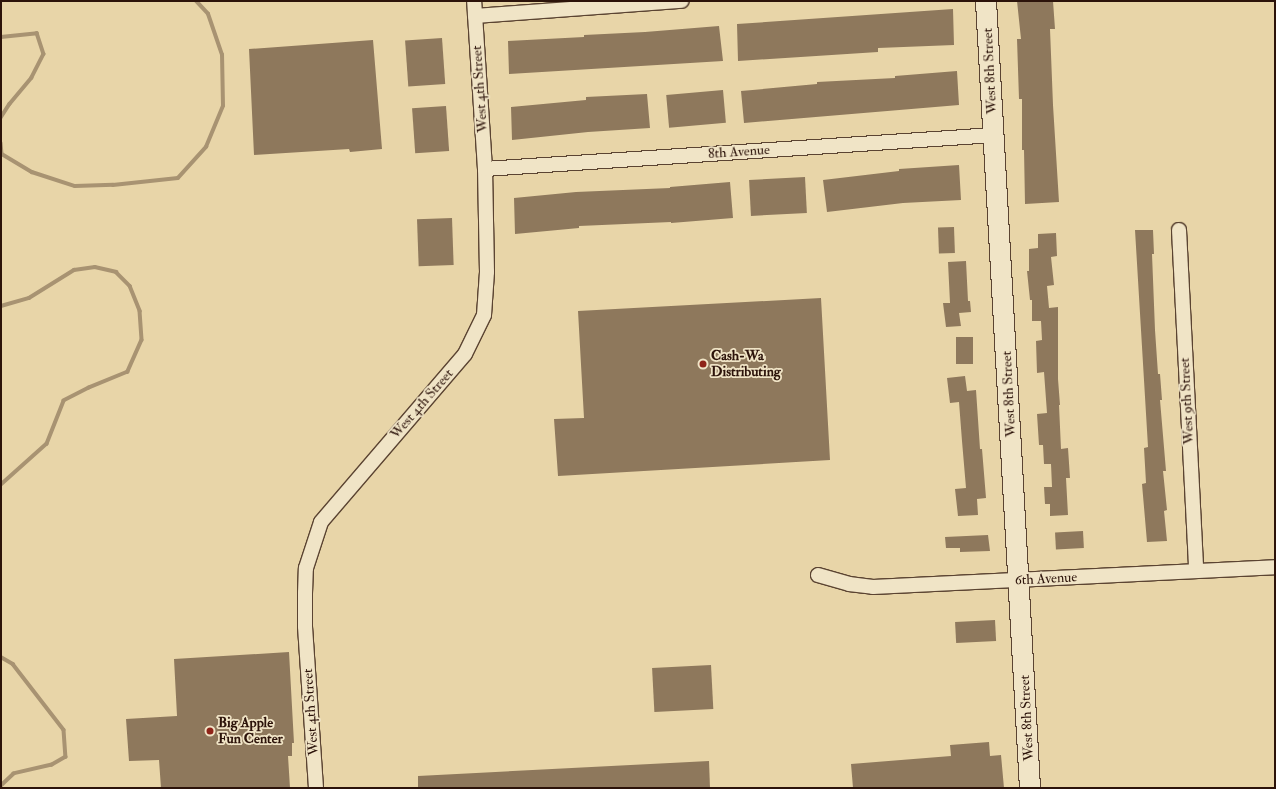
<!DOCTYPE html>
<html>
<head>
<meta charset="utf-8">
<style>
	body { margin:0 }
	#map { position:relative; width:1276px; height:789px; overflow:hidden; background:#e8d5a8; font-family:"IM FELL Double Pica",serif }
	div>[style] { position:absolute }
	.stream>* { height:3.5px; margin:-1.75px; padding:0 1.75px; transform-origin:1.75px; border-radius:1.75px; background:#a89372 }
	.building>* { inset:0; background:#8e785c; transform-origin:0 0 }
	.roads { filter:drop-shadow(1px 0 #5b4432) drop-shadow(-1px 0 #5b4432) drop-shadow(0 1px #5b4432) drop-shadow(0 -1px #5b4432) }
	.street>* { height:14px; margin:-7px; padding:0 7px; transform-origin:7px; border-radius:7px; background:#f0e4c6 }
	.secondary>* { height:20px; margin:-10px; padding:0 10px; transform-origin:10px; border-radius:10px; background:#f0e4c6 }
	.dots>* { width:11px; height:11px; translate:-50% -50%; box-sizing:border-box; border:2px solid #f0e4c6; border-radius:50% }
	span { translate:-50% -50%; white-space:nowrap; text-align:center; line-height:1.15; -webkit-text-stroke:3.5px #f0e4c6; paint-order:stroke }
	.street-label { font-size:14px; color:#2c130a }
	.poi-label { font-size:14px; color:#2c130a; font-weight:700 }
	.left { translate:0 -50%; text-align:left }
	.frame { position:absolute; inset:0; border:2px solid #2c130a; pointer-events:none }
</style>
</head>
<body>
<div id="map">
	<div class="stream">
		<i style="left:1px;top:37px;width:36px;rotate:-6deg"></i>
		<i style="left:37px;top:33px;width:22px;rotate:72deg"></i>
		<i style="left:44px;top:54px;width:27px;rotate:117deg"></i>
		<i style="left:32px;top:78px;width:34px;rotate:130deg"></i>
		<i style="left:10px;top:104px;width:17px;rotate:123deg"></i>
		<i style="left:1px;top:143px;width:11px;rotate:85deg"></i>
		<i style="left:2px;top:154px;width:35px;rotate:31deg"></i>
		<i style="left:32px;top:172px;width:45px;rotate:18deg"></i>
		<i style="left:75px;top:186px;width:38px;rotate:-2deg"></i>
		<i style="left:113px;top:185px;width:65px;rotate:-6.1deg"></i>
		<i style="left:178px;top:178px;width:42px;rotate:-47.9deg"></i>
		<i style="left:206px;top:147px;width:44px;rotate:-67.5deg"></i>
		<i style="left:223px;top:106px;width:51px;rotate:-91.1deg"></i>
		<i style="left:222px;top:55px;width:43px;rotate:-108.9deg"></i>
		<i style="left:208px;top:14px;width:18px;rotate:-133deg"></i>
		<i style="left:1px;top:306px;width:29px;rotate:-16deg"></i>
		<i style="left:29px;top:298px;width:53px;rotate:-31.9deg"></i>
		<i style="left:74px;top:270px;width:21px;rotate:-8deg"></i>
		<i style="left:95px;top:267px;width:22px;rotate:13deg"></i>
		<i style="left:116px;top:272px;width:20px;rotate:45deg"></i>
		<i style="left:130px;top:286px;width:27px;rotate:68deg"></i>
		<i style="left:140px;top:311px;width:29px;rotate:86deg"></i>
		<i style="left:142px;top:340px;width:35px;rotate:114deg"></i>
		<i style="left:128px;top:372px;width:42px;rotate:157.7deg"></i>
		<i style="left:89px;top:388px;width:28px;rotate:153deg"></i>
		<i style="left:64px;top:401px;width:46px;rotate:111.6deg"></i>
		<i style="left:47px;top:444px;width:62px;rotate:138.3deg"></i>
		<i style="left:1px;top:657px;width:14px;rotate:30deg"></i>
		<i style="left:13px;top:664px;width:83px;rotate:52.3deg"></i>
		<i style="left:64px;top:730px;width:27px;rotate:86deg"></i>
		<i style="left:66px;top:757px;width:16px;rotate:150deg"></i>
		<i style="left:52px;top:765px;width:39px;rotate:167deg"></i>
		<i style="left:14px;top:774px;width:18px;rotate:137deg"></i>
	</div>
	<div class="building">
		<i style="clip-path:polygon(1017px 1px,1053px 1px,1055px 29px,1050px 29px,1053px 105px,1059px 202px,1025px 204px,1024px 150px,1022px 150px,1022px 99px,1019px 99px,1017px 39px,1021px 39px)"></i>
		<i style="clip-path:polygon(953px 9px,954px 45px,878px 48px,878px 52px,738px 61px,737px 24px)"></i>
		<i style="clip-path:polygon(719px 26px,723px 61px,509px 74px,508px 41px,584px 37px,584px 35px,645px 32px)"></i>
		<i style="left:442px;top:38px;width:46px;height:37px;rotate:86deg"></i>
		<i style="clip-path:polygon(373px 40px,382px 149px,350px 152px,349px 149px,254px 155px,249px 49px)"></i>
		<i style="clip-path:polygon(957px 71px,959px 105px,744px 123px,741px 91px,817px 84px,817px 82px,895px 78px,895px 76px)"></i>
		<i style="left:723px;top:90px;width:33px;height:57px;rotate:85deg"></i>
		<i style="clip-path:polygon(647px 94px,650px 128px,588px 132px,512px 140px,511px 107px,586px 100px,586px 97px)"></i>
		<i style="left:446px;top:106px;width:45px;height:34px;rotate:86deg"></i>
		<i style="clip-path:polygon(959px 165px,961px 200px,903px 203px,827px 212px,823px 180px,899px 171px,899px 169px)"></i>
		<i style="left:805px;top:177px;width:36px;height:56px;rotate:87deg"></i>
		<i style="clip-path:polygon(730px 182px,733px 218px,671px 223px,671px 222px,579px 226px,579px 228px,515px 234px,514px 198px,576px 192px,670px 188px,670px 187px)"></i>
		<i style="left:452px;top:218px;width:47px;height:35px;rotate:88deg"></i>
		<i style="left:954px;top:227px;width:26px;height:16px;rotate:88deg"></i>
		<i style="clip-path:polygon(1135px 230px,1153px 230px,1154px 254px,1152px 254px,1155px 330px,1158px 374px,1160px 374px,1162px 400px,1160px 400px,1166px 471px,1163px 471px,1167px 510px,1164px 511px,1167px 541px,1147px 542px,1142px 484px,1146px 483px,1144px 448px,1148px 447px)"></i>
		<i style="clip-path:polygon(1056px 233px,1057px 256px,1051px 257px,1054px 285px,1047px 286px,1049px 308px,1058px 307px,1058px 379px,1060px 405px,1059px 405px,1061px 449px,1068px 448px,1070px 478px,1066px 478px,1068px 515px,1050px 516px,1050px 504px,1045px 504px,1044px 487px,1052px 487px,1051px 464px,1044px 464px,1043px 445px,1039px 445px,1037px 414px,1047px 413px,1044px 372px,1037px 373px,1036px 341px,1042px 340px,1041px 321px,1032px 321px,1032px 300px,1030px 300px,1027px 271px,1029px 271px,1029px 249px,1038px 248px,1038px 234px)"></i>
		<i style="clip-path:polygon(966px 261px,968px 301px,970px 301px,971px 312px,959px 313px,961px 326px,946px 327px,943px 303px,950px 303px,948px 262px)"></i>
		<i style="clip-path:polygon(821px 298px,830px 460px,558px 476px,554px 419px,584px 418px,578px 311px)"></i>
		<i style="left:956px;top:337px;width:17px;height:27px"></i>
		<i style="clip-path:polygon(965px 376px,967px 391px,976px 390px,980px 449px,982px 449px,986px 498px,977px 499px,978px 515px,958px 516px,955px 489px,966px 488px,962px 441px,959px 402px,950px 403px,947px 378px)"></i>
		<i style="left:1083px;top:531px;width:17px;height:28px;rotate:87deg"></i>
		<i style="clip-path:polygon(988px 535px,990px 551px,960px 552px,960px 548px,946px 548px,945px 537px)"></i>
		<i style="left:995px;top:620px;width:21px;height:40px;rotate:87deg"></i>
		<i style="clip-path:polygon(289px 652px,294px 743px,292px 743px,292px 756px,288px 756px,290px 788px,161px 788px,159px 760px,129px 761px,126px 719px,177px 716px,174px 659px)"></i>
		<i style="left:711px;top:665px;width:44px;height:59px;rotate:87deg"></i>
		<i style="clip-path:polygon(989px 742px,990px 756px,1001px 755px,1004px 788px,853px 788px,851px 764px,951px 756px,950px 745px)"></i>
		<i style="clip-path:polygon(709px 761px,710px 788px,418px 788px,418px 776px)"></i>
	</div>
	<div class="roads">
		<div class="street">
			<i style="left:475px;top:16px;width:207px;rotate:-4.2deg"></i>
			<i style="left:485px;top:169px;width:510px;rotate:-3.82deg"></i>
			<i style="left:1179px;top:230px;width:341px;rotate:87.1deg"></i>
			<i style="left:818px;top:575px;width:32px;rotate:16deg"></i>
			<i style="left:849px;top:584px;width:24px;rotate:7deg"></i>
			<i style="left:873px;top:587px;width:402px;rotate:-2.8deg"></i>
			<i style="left:316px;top:788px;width:162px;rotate:-93.9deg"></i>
			<i style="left:305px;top:626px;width:33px;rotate:-90deg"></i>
			<i style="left:305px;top:593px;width:25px;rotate:-88deg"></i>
			<i style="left:306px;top:568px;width:48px;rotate:-71.9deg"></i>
			<i style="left:321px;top:522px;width:221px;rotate:-49.4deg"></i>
			<i style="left:465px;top:354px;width:43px;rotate:-64deg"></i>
			<i style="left:484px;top:315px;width:43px;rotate:-86deg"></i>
			<i style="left:487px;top:272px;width:103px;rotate:-91.1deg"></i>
			<i style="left:485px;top:169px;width:168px;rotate:-93.7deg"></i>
		</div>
		<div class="secondary">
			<i style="left:986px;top:1px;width:788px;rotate:86.8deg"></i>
		</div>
	</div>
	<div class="dots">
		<i style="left:703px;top:364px;background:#8f2418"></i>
		<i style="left:210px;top:731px;background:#8f2418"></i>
	</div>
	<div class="street-label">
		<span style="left:990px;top:71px;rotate:-93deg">West 8th Street</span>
		<span style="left:480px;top:89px;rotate:-94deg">West 4th Street</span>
		<span style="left:739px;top:152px;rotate:-4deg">8th Avenue</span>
		<span style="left:1009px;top:394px;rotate:-93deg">West 8th Street</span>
		<span style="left:1187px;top:401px;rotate:-93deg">West 9th Street</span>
		<span style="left:422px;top:404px;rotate:-49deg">West 4th Street</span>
		<span style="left:1046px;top:579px;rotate:-3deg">6th Avenue</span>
		<span style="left:311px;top:712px;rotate:-94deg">West 4th Street</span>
		<span style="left:1027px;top:718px;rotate:-93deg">West 8th Street</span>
	</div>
	<div class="poi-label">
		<span class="left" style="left:711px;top:364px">Cash-Wa<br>Distributing</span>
		<span class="left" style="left:218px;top:731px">Big Apple<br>Fun Center</span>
	</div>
	<div class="frame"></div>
</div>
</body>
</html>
